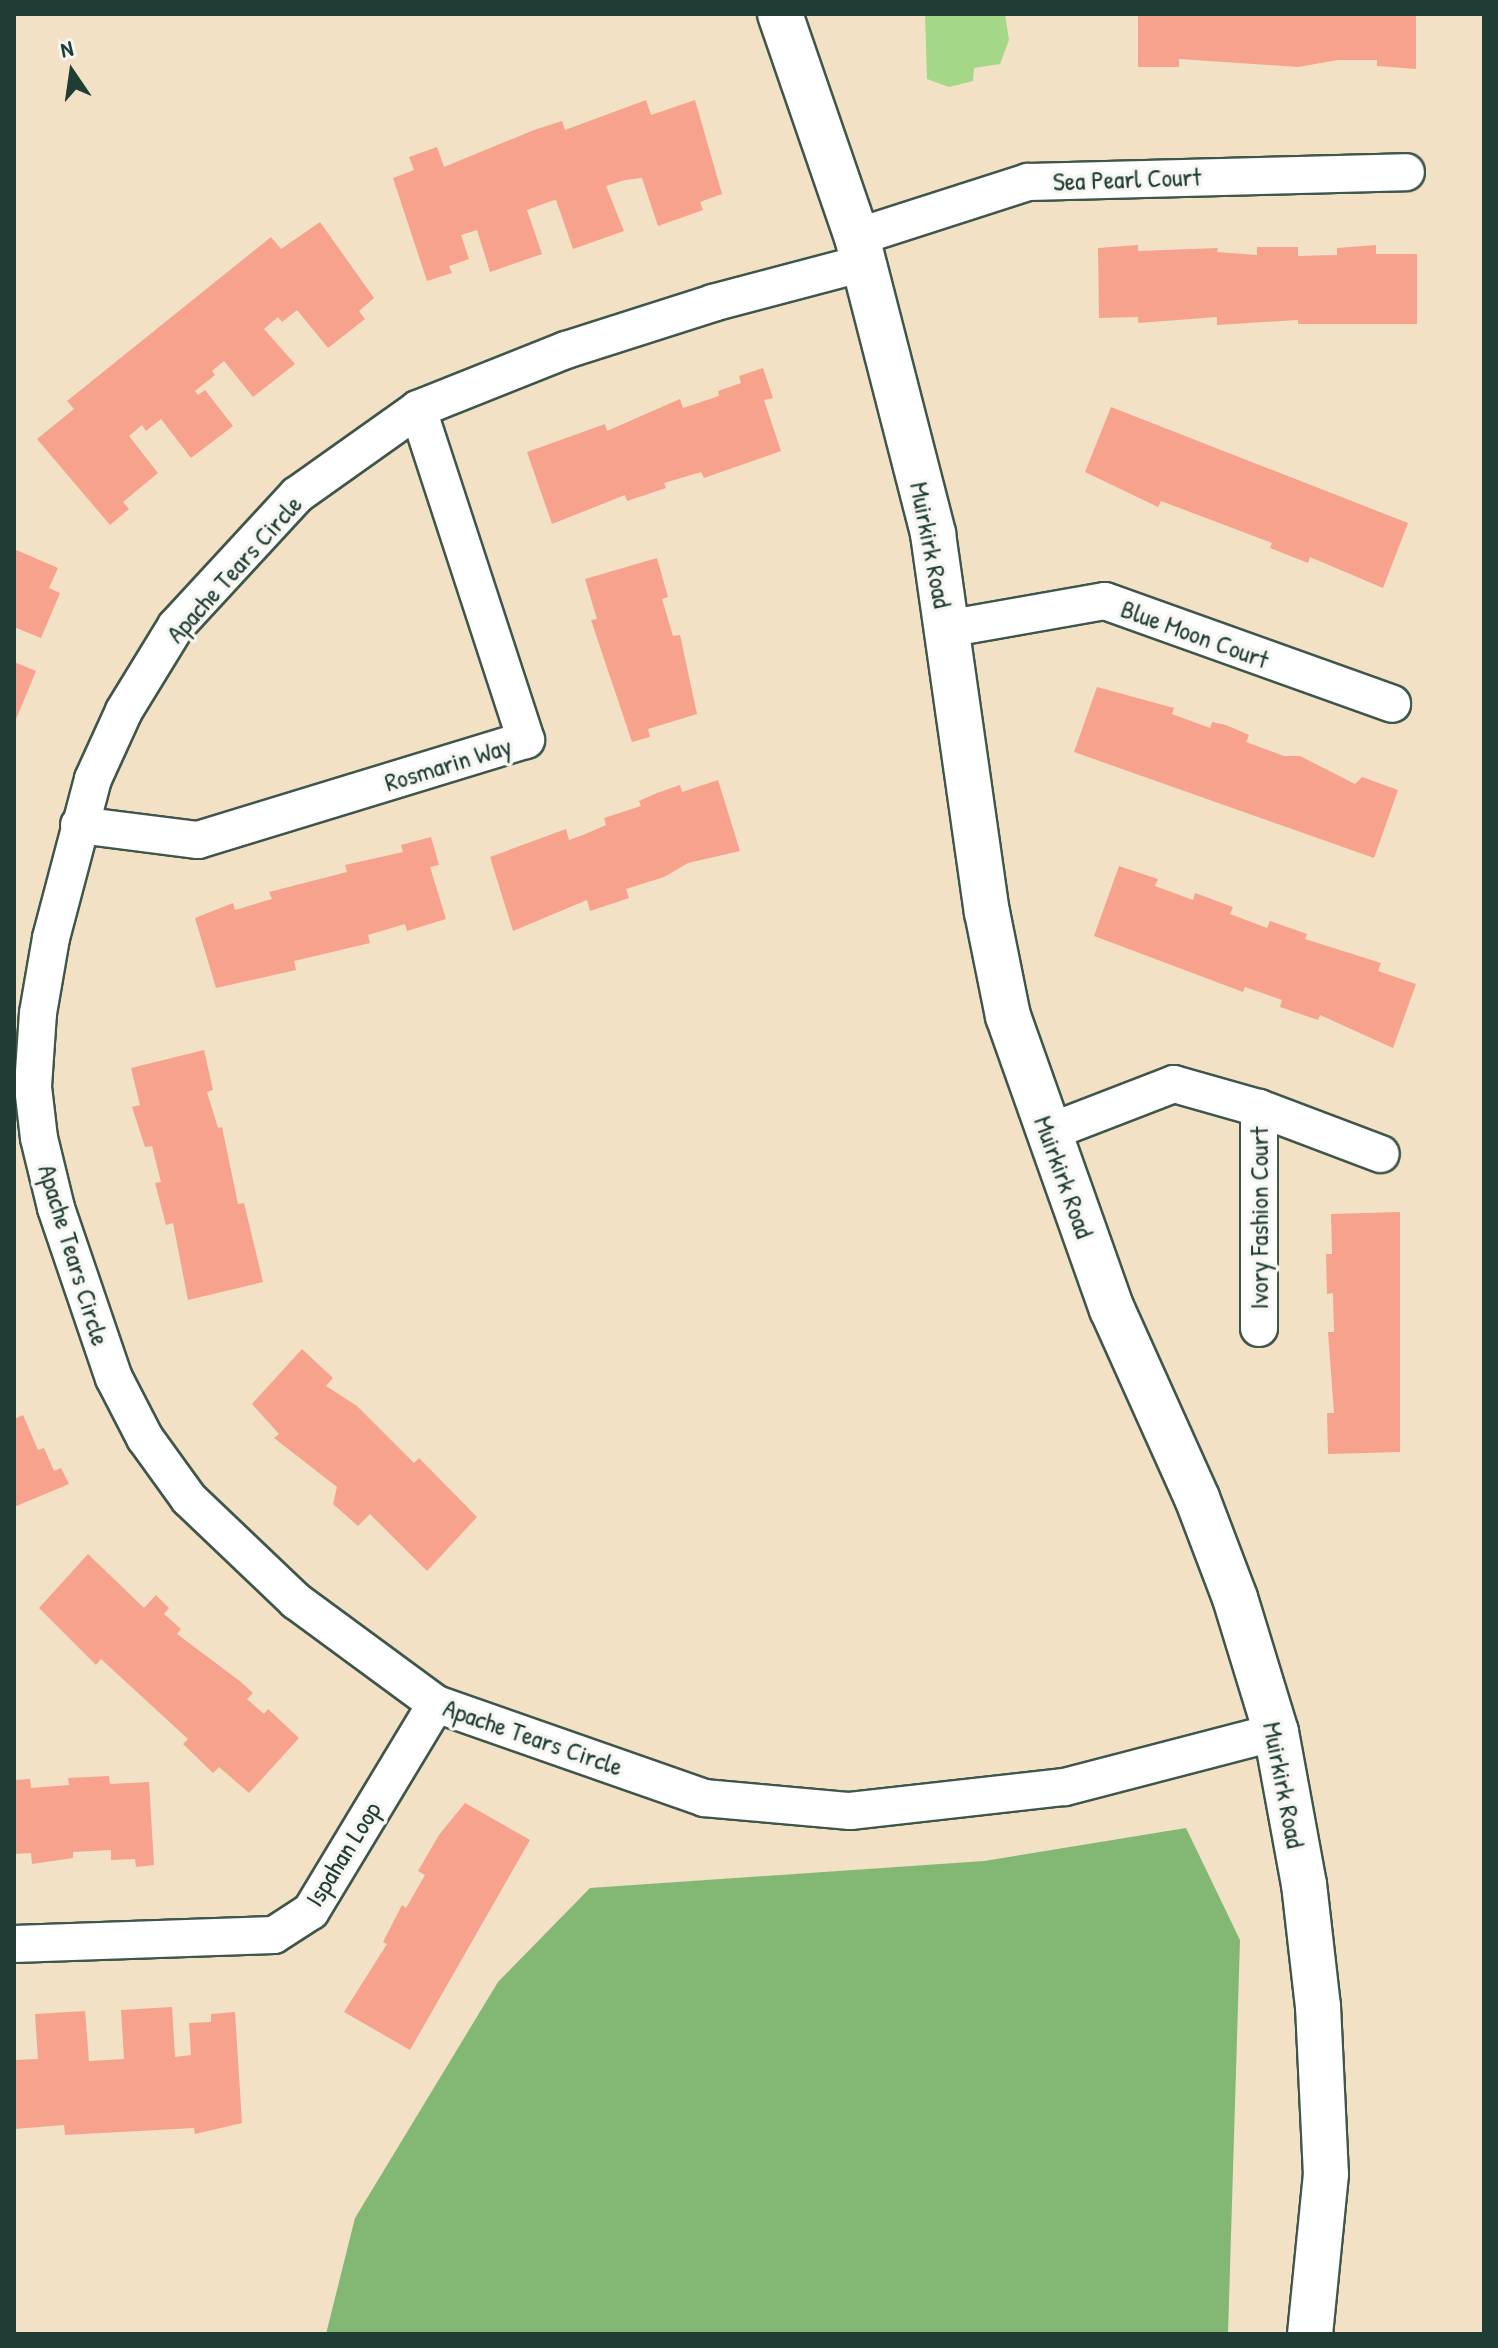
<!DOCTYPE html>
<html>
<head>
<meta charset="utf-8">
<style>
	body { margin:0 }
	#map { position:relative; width:1498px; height:2348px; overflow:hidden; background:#f2e1c5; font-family:"Patrick Hand",sans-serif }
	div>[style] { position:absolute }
	.green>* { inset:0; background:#a4d888 }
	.forest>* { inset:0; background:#83b874 }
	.building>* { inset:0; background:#f7a28d }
	.roads { filter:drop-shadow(2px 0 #3f564a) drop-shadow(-2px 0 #3f564a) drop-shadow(0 2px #3f564a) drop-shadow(0 -2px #3f564a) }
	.street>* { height:36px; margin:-18px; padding:0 18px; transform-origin:18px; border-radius:18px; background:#fff }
	.secondary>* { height:44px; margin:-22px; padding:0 22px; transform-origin:22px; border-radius:22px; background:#fff }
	span { translate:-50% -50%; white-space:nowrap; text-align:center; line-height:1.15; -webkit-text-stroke:7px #f6f6f2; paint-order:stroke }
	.street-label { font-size:26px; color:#1f3d34 }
	.frame { position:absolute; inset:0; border:16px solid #1f3d34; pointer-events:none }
	.north { position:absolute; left:32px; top:32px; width:80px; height:80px; -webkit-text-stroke:6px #f6f6f2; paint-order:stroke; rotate:347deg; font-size:22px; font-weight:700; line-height:32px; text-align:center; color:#1f3d34 }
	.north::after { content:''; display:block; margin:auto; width:28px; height:36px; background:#1f3d34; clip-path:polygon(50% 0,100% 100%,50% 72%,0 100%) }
</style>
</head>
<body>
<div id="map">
	<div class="green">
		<i style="clip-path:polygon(925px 14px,1005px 14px,1009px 40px,1000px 64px,974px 68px,973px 81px,949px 87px,927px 79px)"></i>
	</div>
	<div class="forest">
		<i style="clip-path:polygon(1186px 1828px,1240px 1940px,1228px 2334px,326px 2334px,355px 2218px,498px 1982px,590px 1888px,984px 1861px)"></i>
	</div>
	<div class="building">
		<i style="clip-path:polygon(1138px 14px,1416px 14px,1416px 69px,1377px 66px,1377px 60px,1338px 60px,1298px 67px,1179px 59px,1179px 67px,1138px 67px)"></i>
		<i style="clip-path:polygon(646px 100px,651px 115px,695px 100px,722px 194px,700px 202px,703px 210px,658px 226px,642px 178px,625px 180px,606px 186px,624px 231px,573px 249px,556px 200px,551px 201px,527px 210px,542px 254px,490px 272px,477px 230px,461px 235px,469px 259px,449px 266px,452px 273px,427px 281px,393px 178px,414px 170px,409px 157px,437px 147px,444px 167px,534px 130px,562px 121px,565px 130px)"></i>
		<i style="clip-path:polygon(320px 222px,374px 298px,359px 311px,365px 319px,328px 348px,297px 310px,282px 322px,278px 317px,264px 329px,295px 364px,253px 397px,224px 361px,212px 371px,215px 375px,195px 391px,198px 395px,205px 390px,233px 426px,191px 458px,161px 419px,146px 431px,142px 425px,129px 436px,158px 473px,123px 502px,129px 509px,110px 525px,37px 439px,74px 409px,67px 401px,271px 237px,281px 249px)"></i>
		<i style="clip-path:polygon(1138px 245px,1138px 251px,1218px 248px,1217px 252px,1257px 255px,1257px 247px,1298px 247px,1298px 256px,1337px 255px,1337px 248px,1376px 245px,1376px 254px,1417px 254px,1417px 324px,1298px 324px,1298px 320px,1217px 325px,1217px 317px,1138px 323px,1138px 317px,1099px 318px,1098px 248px)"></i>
		<i style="clip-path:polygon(763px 368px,773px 398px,764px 400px,781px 451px,704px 478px,701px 472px,664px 483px,666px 488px,627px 501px,625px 495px,552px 524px,527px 452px,605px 424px,607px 431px,680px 399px,683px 408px,719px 396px,718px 391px,741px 383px,739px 376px)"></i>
		<i style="clip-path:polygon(1111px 407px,1408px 523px,1383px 588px,1310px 557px,1308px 563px,1270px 548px,1272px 543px,1161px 501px,1158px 507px,1085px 472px)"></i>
		<i style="clip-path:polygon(14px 549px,58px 568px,49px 588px,60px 593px,41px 638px,14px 627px)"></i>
		<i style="clip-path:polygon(657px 558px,668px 597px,662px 599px,673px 636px,680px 635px,697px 714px,648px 729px,650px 737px,632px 742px,591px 620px,597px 619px,585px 579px)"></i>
		<i style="clip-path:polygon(14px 662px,36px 671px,14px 724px)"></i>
		<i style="clip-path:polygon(1097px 687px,1174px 708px,1172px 714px,1210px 728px,1212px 722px,1226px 725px,1249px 735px,1246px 742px,1284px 756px,1300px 756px,1355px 784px,1362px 777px,1398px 790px,1374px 858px,1074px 752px)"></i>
		<i style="clip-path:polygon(718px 780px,740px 851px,688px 863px,664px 877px,626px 889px,629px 898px,590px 911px,587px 900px,513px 931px,490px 857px,566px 829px,569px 840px,583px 835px,606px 825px,604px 818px,641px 806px,639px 801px,657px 793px,680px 785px,682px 792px)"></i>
		<i style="clip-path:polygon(431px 837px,439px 865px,430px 867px,446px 919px,407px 931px,405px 924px,368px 935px,370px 943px,294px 961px,296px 970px,216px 988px,195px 918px,233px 903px,235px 910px,272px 899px,269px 892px,347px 872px,345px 865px,403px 852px,401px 845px)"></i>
		<i style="clip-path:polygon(1119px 866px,1158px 879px,1155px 886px,1193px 900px,1195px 893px,1233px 907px,1230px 914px,1267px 928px,1270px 921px,1307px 934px,1305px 939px,1381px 963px,1378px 971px,1416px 984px,1393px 1048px,1320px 1015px,1318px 1020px,1280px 1007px,1282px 1000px,1245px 987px,1243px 992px,1094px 936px)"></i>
		<i style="clip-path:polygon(204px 1050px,213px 1090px,207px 1092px,218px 1128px,222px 1127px,238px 1204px,244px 1203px,263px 1282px,188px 1300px,173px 1223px,166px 1225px,155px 1183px,161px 1182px,152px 1146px,145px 1147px,132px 1107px,140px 1105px,131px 1068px)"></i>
		<i style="clip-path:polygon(1400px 1212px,1400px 1452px,1328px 1454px,1327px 1413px,1334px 1413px,1328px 1332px,1334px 1332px,1333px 1293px,1327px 1294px,1326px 1254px,1332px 1254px,1331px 1214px)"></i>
		<i style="clip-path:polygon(302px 1349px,333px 1378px,326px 1386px,357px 1406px,414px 1463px,419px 1458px,477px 1517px,427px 1571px,370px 1514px,358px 1526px,333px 1504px,337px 1487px,274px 1438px,279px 1434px,252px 1404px)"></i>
		<i style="clip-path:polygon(23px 1415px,38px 1450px,44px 1448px,54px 1471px,61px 1468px,69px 1484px,14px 1507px,14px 1419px)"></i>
		<i style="clip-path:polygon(88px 1554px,144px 1608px,156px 1595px,169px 1608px,164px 1614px,181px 1629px,177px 1634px,241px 1682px,253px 1693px,247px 1699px,264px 1714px,268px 1709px,299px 1738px,249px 1793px,219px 1767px,213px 1773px,183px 1744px,188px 1739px,101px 1659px,96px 1665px,39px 1608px)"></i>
		<i style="clip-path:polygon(109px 1776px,110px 1784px,149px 1782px,154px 1865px,136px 1867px,135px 1859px,111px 1860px,111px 1850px,73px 1852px,73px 1858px,32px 1864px,31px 1853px,14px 1854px,14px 1780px,30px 1779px,31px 1788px,69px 1785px,68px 1778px)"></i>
		<i style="clip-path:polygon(465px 1803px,530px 1840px,410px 2050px,344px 2012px,387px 1944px,383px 1942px,402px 1905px,406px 1908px,425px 1875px,418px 1871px,439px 1835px)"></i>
		<i style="clip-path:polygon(172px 2007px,175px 2057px,191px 2055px,189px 2023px,211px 2022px,211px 2014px,235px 2012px,242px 2123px,195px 2134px,194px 2128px,65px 2135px,64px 2125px,14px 2129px,14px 2060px,38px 2059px,35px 2014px,85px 2011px,89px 2061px,124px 2059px,121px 2010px)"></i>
	</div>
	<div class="roads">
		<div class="street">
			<i style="left:857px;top:237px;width:180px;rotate:-17.8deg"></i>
			<i style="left:1028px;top:182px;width:378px;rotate:-1.5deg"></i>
			<i style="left:864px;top:263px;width:156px;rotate:165.2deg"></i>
			<i style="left:713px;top:303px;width:154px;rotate:162.3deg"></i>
			<i style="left:566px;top:350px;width:159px;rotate:158.3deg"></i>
			<i style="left:418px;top:409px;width:148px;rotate:144.6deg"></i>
			<i style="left:297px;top:495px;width:178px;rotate:132.7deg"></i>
			<i style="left:176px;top:626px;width:100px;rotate:121.5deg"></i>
			<i style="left:124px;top:711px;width:75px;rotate:114.5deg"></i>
			<i style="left:93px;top:779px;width:164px;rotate:104.8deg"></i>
			<i style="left:51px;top:938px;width:76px;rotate:99.8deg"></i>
			<i style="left:38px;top:1013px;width:74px;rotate:93.9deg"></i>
			<i style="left:33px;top:1087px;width:51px;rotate:83.3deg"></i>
			<i style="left:39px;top:1138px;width:72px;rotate:76.3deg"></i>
			<i style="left:56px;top:1208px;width:180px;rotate:71.2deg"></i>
			<i style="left:114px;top:1378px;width:68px;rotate:62.7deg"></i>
			<i style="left:145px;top:1438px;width:75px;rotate:54.2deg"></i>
			<i style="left:189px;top:1499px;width:148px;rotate:43.6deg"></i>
			<i style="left:296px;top:1601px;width:174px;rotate:36.3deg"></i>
			<i style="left:436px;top:1704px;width:284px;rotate:19.3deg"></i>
			<i style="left:704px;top:1798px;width:147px;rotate:5.1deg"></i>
			<i style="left:850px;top:1811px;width:216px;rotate:-6.4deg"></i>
			<i style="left:1065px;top:1787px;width:218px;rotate:-14.6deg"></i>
			<i style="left:946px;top:629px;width:161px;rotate:-10deg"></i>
			<i style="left:1105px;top:601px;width:305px;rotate:19.7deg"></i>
			<i style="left:79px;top:825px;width:120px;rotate:7.2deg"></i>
			<i style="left:198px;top:840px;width:343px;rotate:-17deg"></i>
			<i style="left:526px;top:740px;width:348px;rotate:-108.1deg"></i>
			<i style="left:1259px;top:1108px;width:130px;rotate:20.7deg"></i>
			<i style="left:1047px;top:1133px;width:136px;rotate:-21.1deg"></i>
			<i style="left:1174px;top:1084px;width:88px;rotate:15.8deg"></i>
			<i style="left:1259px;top:1108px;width:220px;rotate:90deg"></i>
			<i style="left:14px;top:1944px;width:260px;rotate:-2deg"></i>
			<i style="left:274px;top:1935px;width:44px;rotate:-33deg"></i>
			<i style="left:311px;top:1911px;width:242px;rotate:-58.9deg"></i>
		</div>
		<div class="secondary">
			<i style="left:780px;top:14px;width:236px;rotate:71deg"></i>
			<i style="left:857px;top:237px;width:307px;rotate:75.6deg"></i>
			<i style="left:933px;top:534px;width:382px;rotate:81.9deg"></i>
			<i style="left:987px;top:912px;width:106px;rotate:78.6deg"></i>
			<i style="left:1008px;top:1016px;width:311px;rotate:70.5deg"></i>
			<i style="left:1112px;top:1309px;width:207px;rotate:65.8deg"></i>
			<i style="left:1197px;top:1498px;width:107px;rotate:69.2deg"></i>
			<i style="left:1235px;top:1598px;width:140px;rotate:73deg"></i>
			<i style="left:1276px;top:1732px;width:155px;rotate:79.6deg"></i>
			<i style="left:1304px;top:1884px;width:123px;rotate:83.5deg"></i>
			<i style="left:1318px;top:2006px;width:168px;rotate:87.3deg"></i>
			<i style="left:1326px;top:2174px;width:161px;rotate:95.7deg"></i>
		</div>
	</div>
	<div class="street-label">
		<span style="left:1127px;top:179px;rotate:-2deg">Sea Pearl Court</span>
		<span style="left:931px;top:545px;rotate:79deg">Muirkirk Road</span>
		<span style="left:234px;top:569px;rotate:-48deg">Apache Tears Circle</span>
		<span style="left:1195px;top:634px;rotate:20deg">Blue Moon Court</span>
		<span style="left:448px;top:764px;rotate:-17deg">Rosmarin Way</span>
		<span style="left:1064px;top:1177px;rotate:70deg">Muirkirk Road</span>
		<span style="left:1259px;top:1218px;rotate:-90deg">Ivory Fashion Court</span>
		<span style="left:74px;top:1255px;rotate:73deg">Apache Tears Circle</span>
		<span style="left:533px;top:1737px;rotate:19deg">Apache Tears Circle</span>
		<span style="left:1284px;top:1785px;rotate:79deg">Muirkirk Road</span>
		<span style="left:343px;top:1854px;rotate:-58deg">Ispahan Loop</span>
	</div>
	<div class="frame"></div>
	<div class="north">N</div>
</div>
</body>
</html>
